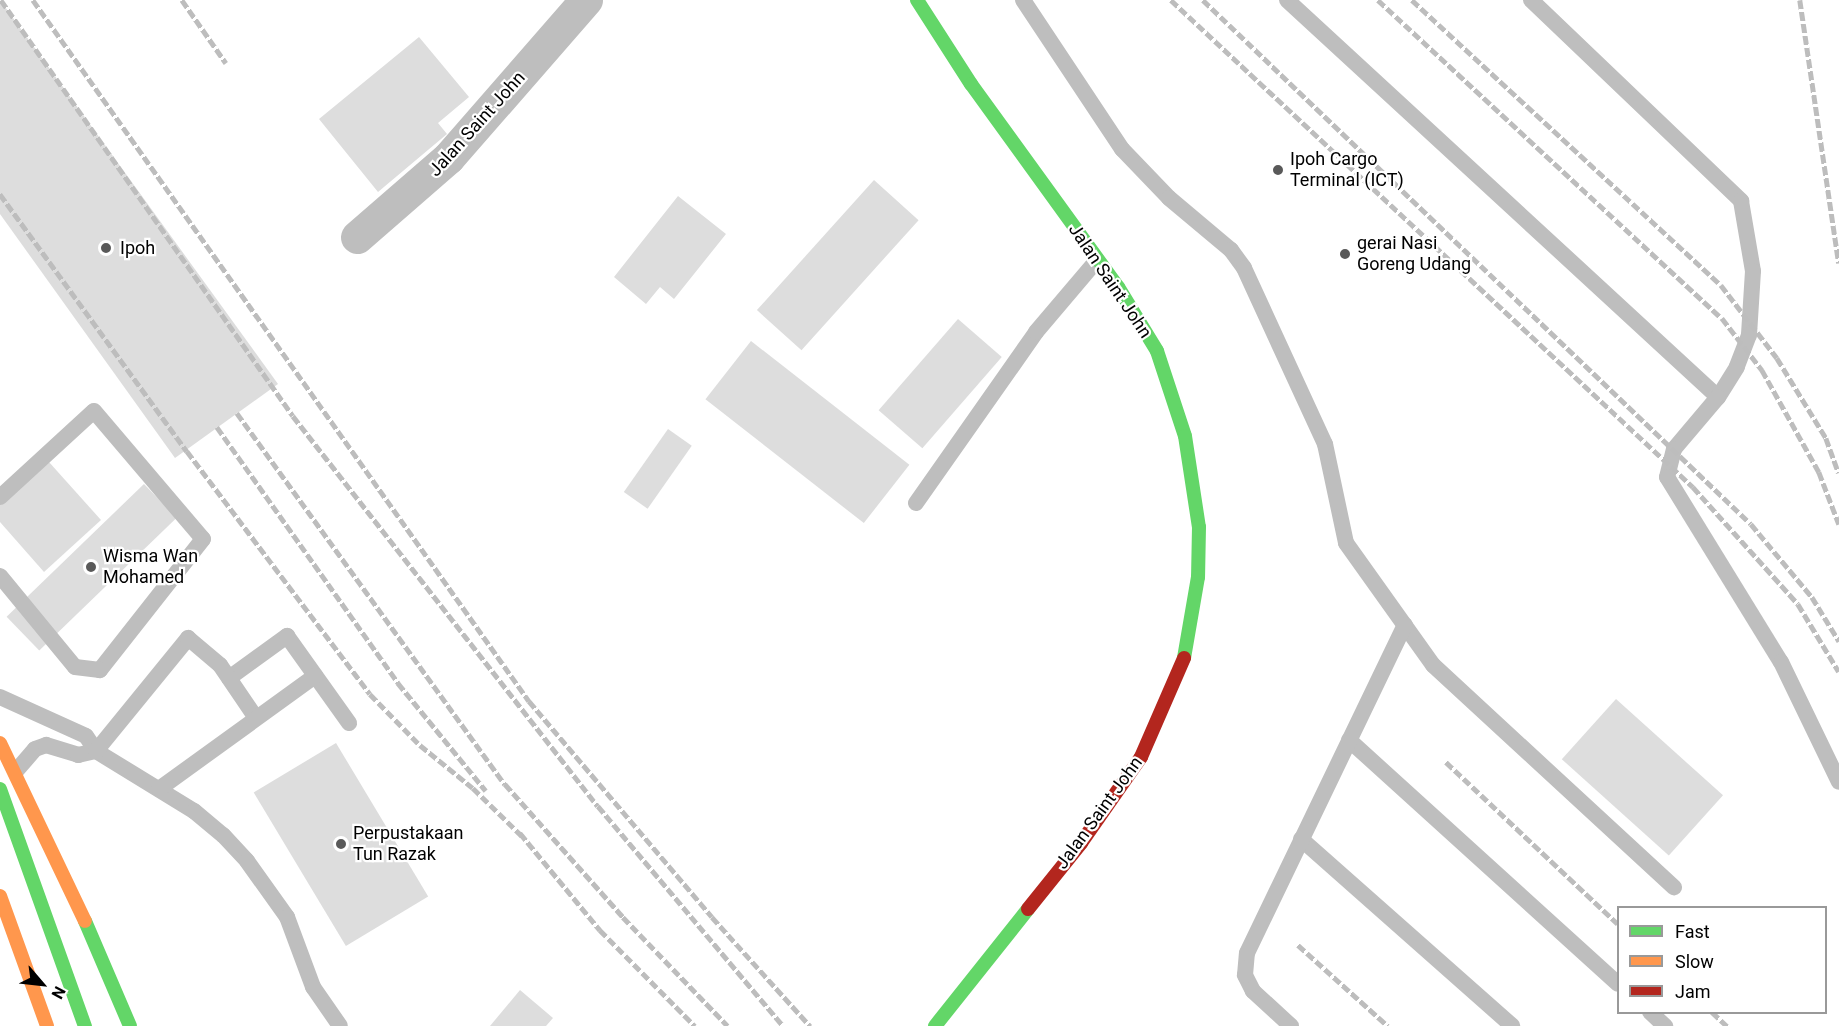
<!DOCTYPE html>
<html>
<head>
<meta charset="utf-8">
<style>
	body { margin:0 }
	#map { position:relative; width:1839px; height:1026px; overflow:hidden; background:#fff; font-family:Roboto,sans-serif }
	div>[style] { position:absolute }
	.building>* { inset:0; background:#ddd; transform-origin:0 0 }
	.lane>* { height:16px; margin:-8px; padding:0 8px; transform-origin:8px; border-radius:8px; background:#bebebe }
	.street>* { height:33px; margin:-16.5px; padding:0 16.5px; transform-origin:16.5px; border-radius:16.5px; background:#bebebe }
	.fast>* { height:14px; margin:-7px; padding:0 7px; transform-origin:7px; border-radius:7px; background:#63d668 }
	.slow>* { height:14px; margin:-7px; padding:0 7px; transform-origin:7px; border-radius:7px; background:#ff974d }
	.jam>* { height:14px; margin:-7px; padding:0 7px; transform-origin:7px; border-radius:7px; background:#b3261e }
	.rail>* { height:4.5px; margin-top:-2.25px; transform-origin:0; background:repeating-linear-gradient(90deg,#bdbdbd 0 9px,transparent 0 12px) }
	.dots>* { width:16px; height:16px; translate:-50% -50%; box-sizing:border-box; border:3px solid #fff; border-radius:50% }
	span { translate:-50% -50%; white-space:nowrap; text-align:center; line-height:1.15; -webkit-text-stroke:4.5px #fff; paint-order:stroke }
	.street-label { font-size:18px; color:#000 }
	.poi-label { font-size:18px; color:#000 }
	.left { translate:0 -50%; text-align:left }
	.legend { position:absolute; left:1617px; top:906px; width:210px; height:108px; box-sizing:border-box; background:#fff; border:2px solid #999; margin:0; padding:8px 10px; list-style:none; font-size:18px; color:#000 }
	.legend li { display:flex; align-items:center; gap:12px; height:30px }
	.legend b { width:30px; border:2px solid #999 }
	.north { position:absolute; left:12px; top:954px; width:60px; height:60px; -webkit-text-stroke:4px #fff; paint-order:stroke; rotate:118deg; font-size:16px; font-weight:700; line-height:24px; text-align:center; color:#000 }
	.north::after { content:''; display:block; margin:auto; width:21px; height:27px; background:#000; clip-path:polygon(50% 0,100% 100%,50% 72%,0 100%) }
</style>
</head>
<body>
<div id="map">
	<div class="building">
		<i style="clip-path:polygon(0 0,278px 384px,175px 458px,0 214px)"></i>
		<i style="clip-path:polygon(419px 37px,469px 97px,438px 123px,447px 134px,378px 192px,319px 119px)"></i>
		<i style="left:874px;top:180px;width:60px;height:175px;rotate:42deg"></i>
		<i style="clip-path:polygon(678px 196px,726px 234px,674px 299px,660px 287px,646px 304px,614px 277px)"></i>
		<i style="left:958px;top:319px;width:58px;height:121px;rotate:41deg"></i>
		<i style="left:751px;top:341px;width:201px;height:74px;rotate:38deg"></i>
		<i style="left:668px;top:429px;width:29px;height:77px;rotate:35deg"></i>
		<i style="clip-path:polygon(40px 452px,101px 520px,44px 572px,0 522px,0 488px)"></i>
		<i style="left:144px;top:484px;width:47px;height:191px;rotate:46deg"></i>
		<i style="left:1616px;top:699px;width:144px;height:81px;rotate:42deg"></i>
		<i style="left:336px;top:743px;width:179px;height:96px;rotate:59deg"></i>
		<i style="clip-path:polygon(520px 990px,553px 1018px,546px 1026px,490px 1026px)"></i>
	</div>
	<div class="lane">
		<i style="left:1023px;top:0;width:179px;rotate:56.4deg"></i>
		<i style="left:1122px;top:149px;width:68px;rotate:46.2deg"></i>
		<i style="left:1169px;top:198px;width:81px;rotate:40deg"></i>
		<i style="left:1231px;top:250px;width:22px;rotate:54deg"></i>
		<i style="left:1244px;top:268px;width:194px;rotate:65.3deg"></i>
		<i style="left:1325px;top:444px;width:101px;rotate:78deg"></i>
		<i style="left:1346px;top:543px;width:150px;rotate:54.5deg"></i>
		<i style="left:1433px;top:665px;width:328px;rotate:42.7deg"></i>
		<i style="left:1287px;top:0;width:586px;rotate:42.65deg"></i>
		<i style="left:1531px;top:0;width:291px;rotate:43.7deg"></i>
		<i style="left:1741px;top:201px;width:71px;rotate:80.3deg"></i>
		<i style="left:1753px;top:271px;width:64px;rotate:93.6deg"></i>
		<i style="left:1749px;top:335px;width:34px;rotate:111deg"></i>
		<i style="left:1737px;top:367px;width:36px;rotate:122deg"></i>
		<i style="left:1718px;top:397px;width:68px;rotate:130.2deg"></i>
		<i style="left:1674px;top:449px;width:29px;rotate:104deg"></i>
		<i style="left:1667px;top:477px;width:217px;rotate:58.4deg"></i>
		<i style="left:1781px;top:662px;width:133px;rotate:64.2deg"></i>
		<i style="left:0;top:497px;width:127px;rotate:-42.5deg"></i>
		<i style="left:94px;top:411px;width:168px;rotate:49.6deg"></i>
		<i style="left:203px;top:539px;width:167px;rotate:128.2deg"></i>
		<i style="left:100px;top:670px;width:25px;rotate:-173deg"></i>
		<i style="left:75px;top:667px;width:118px;rotate:-129.5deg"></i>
		<i style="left:916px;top:503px;width:209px;rotate:-54.9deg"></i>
		<i style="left:1036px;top:332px;width:94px;rotate:-49.7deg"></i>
		<i style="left:229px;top:678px;width:72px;rotate:-35.9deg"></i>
		<i style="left:287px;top:636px;width:107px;rotate:54.5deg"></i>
		<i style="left:0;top:697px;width:94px;rotate:24.4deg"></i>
		<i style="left:86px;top:736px;width:18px;rotate:56deg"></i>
		<i style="left:96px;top:751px;width:115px;rotate:31.5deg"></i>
		<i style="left:194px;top:811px;width:38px;rotate:40deg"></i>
		<i style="left:223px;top:835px;width:35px;rotate:47deg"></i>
		<i style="left:247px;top:861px;width:69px;rotate:54.5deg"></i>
		<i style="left:287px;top:917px;width:75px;rotate:69.6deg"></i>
		<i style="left:313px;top:987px;width:47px;rotate:55.3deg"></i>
		<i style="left:1349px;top:740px;width:363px;rotate:42.2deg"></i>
		<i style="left:16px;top:771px;width:29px;rotate:-49deg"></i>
		<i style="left:35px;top:749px;width:12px;rotate:-20deg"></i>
		<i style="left:46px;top:745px;width:34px;rotate:17deg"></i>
		<i style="left:78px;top:755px;width:18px;rotate:-13deg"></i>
		<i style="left:96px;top:751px;width:146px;rotate:-50.8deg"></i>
		<i style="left:188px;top:638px;width:42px;rotate:40.2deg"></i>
		<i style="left:220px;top:665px;width:64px;rotate:55.8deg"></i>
		<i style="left:159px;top:789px;width:193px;rotate:-35.9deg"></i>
		<i style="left:1301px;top:839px;width:282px;rotate:41.5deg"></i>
		<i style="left:1650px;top:1012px;width:21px;rotate:43deg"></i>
		<i style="left:1291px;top:1026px;width:52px;rotate:-137.4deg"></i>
		<i style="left:1253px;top:991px;width:18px;rotate:-117deg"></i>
		<i style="left:1245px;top:975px;width:22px;rotate:-85deg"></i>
		<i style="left:1247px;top:953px;width:364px;rotate:-64.3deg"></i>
	</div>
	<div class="street">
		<i style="left:357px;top:237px;width:121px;rotate:-41deg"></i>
		<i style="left:448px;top:158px;width:210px;rotate:-48.9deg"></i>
	</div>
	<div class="fast">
		<i style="left:917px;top:0;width:100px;rotate:57.3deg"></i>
		<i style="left:971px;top:84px;width:251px;rotate:54.1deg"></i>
		<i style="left:1118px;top:287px;width:75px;rotate:58.6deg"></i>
		<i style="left:1157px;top:351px;width:89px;rotate:71.8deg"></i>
		<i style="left:1185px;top:436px;width:92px;rotate:81.3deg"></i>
		<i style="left:1199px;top:527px;width:50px;rotate:91.1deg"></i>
		<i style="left:1198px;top:577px;width:82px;rotate:99.8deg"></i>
		<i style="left:0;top:789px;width:252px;rotate:70.3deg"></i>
		<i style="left:85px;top:921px;width:114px;rotate:66.8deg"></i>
		<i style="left:935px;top:1026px;width:149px;rotate:-51.5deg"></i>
	</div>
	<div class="slow">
		<i style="left:0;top:743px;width:197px;rotate:64.5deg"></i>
		<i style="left:0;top:896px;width:138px;rotate:70.1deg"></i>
	</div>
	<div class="jam">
		<i style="left:1028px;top:909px;width:85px;rotate:-51.2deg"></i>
		<i style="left:1081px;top:843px;width:105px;rotate:-55.1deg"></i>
		<i style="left:1141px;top:757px;width:108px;rotate:-66.5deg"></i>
	</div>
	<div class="rail">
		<i style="left:1px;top:0;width:508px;rotate:54.93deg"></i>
		<i style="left:293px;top:416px;width:495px;rotate:52deg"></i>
		<i style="left:598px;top:806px;width:287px;rotate:49.9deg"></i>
		<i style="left:33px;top:0;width:859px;rotate:54.72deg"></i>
		<i style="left:529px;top:701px;width:283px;rotate:49.7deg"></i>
		<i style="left:712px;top:917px;width:147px;rotate:48deg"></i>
		<i style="left:182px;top:0;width:77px;rotate:55.1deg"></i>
		<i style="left:1171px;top:0;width:714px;rotate:43.01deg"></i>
		<i style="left:1693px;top:487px;width:157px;rotate:48.1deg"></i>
		<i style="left:1798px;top:604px;width:79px;rotate:58.9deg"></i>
		<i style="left:1203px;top:0;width:758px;rotate:43.72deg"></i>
		<i style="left:1751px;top:524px;width:95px;rotate:50.1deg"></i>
		<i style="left:1812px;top:597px;width:52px;rotate:58.5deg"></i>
		<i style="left:1378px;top:0;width:468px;rotate:42.8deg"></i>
		<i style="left:1722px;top:318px;width:66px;rotate:52.4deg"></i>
		<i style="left:1762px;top:370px;width:117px;rotate:60.8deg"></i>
		<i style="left:1819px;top:472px;width:56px;rotate:69deg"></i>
		<i style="left:1412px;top:0;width:420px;rotate:42.7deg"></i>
		<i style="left:1721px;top:285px;width:92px;rotate:52.5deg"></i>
		<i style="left:1777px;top:358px;width:94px;rotate:58.5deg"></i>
		<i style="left:1826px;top:438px;width:37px;rotate:70deg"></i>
		<i style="left:1800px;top:0;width:266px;rotate:81.6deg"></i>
		<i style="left:0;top:194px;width:318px;rotate:54deg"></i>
		<i style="left:187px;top:451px;width:304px;rotate:53deg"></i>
		<i style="left:370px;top:694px;width:71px;rotate:45.6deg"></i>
		<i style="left:420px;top:745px;width:68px;rotate:39.1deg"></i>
		<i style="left:473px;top:788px;width:71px;rotate:44.4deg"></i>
		<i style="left:237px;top:413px;width:458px;rotate:54.2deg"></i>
		<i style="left:505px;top:784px;width:178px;rotate:48.4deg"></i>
		<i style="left:623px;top:917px;width:151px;rotate:46.1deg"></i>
		<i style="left:217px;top:427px;width:314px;rotate:54.7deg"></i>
		<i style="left:398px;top:683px;width:139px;rotate:50.8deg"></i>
		<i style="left:1446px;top:762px;width:236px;rotate:43.3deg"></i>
		<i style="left:520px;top:833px;width:126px;rotate:50.5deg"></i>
		<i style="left:600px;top:930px;width:135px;rotate:45.3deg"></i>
		<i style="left:1298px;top:945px;width:121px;rotate:42deg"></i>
		<i style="left:1712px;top:1012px;width:21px;rotate:43deg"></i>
	</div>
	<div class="dots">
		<i style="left:1278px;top:170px;background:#595959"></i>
		<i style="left:106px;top:248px;background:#595959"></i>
		<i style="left:1345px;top:254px;background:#595959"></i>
		<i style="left:91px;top:567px;background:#595959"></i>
		<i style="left:341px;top:844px;background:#595959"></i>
	</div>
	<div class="street-label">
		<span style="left:477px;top:124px;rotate:-48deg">Jalan Saint John</span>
		<span style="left:1110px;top:281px;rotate:56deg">Jalan Saint John</span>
		<span style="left:1099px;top:813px;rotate:-54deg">Jalan Saint John</span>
	</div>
	<div class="poi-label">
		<span class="left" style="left:1290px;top:170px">Ipoh Cargo<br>Terminal (ICT)</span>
		<span class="left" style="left:1357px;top:254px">gerai Nasi<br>Goreng Udang</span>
		<span class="left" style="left:120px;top:248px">Ipoh</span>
		<span class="left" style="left:103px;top:567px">Wisma Wan<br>Mohamed</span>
		<span class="left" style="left:353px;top:844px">Perpustakaan<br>Tun Razak</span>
	</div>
	<ul class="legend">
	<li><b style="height:8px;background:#63d668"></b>Fast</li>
	<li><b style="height:8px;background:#ff974d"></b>Slow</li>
	<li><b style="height:8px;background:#b3261e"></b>Jam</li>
	</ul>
	<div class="north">N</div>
</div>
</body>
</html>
